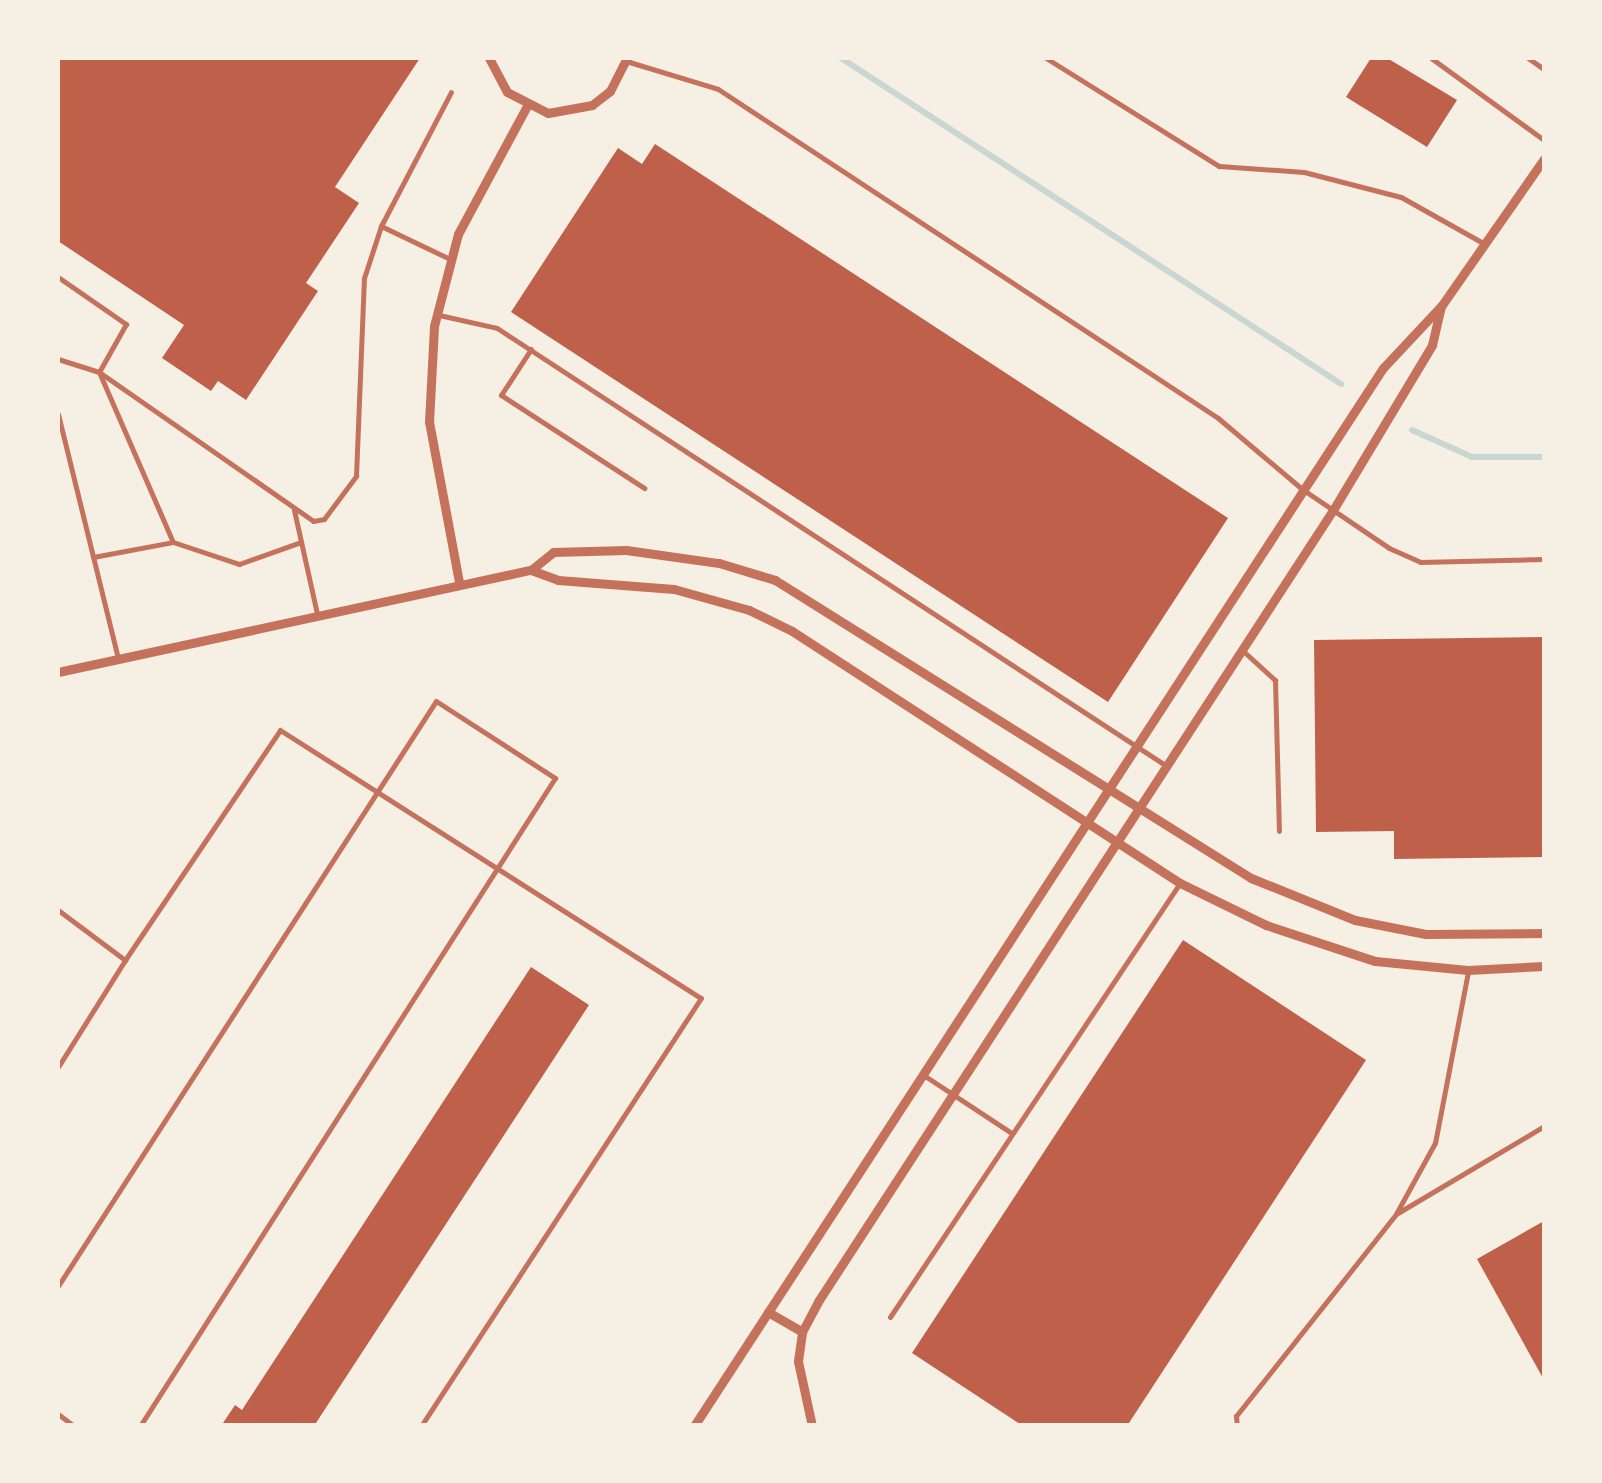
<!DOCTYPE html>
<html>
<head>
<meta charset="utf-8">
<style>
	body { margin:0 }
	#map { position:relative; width:1602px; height:1483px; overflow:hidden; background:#f6efe4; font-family:Jost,sans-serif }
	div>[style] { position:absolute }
	.stream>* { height:6px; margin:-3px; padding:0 3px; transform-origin:3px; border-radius:3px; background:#c9d6d2 }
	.building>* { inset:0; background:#bf614a }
	.service>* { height:5px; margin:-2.5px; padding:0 2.5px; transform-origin:2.5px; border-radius:2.5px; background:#c5725c }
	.minor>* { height:9px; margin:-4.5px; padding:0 4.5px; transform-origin:4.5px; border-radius:4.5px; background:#c5725c }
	span { translate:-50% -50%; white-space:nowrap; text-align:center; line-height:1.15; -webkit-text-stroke:8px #f6efe4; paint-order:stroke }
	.frame { position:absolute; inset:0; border:60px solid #f6efe4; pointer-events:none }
</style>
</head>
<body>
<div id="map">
	<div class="stream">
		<i style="left:841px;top:58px;width:597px;rotate:33.1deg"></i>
		<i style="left:1412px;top:430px;width:66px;rotate:24.2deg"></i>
		<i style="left:1472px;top:457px;width:72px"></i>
	</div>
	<div class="building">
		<i style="clip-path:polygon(58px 58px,420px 58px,335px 187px,359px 203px,306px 283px,318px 291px,246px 400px,218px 381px,211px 391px,162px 358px,184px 325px,58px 241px)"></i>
		<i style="clip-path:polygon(1371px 58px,1387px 58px,1457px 100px,1427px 147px,1346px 97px)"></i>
		<i style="clip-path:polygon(655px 144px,1228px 518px,1108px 702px,511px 312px,618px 148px,642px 164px)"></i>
		<i style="clip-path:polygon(1544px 637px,1544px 857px,1394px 859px,1394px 831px,1316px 832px,1314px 640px)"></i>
		<i style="clip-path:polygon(1183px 940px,1366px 1060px,1127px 1426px,1023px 1426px,912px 1353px)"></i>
		<i style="clip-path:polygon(531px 967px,589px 1005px,314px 1426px,221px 1426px,235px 1405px,242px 1410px)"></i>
		<i style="clip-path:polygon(1544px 1221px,1544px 1380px,1477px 1259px)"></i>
	</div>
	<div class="service">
		<i style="left:1046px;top:58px;width:204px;rotate:32deg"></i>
		<i style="left:1219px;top:166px;width:85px;rotate:4deg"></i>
		<i style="left:1304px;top:172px;width:100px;rotate:14.5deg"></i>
		<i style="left:1401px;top:197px;width:94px;rotate:29.3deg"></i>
		<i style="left:1431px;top:58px;width:140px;rotate:36deg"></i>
		<i style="left:1528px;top:58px;width:19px;rotate:35deg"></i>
		<i style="left:626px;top:61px;width:96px;rotate:16.9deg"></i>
		<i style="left:718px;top:89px;width:599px;rotate:33.34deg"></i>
		<i style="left:1218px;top:418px;width:110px;rotate:40.2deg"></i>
		<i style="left:1302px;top:489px;width:105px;rotate:34.1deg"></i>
		<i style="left:1389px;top:548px;width:34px;rotate:24deg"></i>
		<i style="left:1420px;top:562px;width:124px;rotate:-1.4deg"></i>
		<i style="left:381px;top:226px;width:76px;rotate:25.6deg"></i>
		<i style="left:58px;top:277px;width:83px;rotate:34.7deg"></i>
		<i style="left:126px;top:324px;width:55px;rotate:119.4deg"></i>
		<i style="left:99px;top:372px;width:261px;rotate:34.8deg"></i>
		<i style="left:313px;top:521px;width:11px;rotate:-10deg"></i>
		<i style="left:324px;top:519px;width:54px;rotate:-53.3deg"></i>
		<i style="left:356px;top:476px;width:198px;rotate:-87.7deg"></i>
		<i style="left:364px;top:278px;width:55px;rotate:-71.9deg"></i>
		<i style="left:381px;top:226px;width:151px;rotate:-62.4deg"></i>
		<i style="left:439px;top:315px;width:59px;rotate:12.6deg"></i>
		<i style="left:497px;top:328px;width:798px;rotate:33.19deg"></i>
		<i style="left:531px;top:349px;width:55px;rotate:123.1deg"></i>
		<i style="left:501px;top:395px;width:171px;rotate:33deg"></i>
		<i style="left:58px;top:359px;width:43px;rotate:17.6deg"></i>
		<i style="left:99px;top:372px;width:185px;rotate:66.5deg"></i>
		<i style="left:58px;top:414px;width:252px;rotate:76.2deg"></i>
		<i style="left:294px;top:510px;width:107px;rotate:77.5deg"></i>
		<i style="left:93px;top:557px;width:81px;rotate:-10.6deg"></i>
		<i style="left:173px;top:542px;width:70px;rotate:18.4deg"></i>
		<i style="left:239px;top:564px;width:66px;rotate:-19.5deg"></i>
		<i style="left:1242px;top:650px;width:45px;rotate:42.3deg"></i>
		<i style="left:1275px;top:680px;width:151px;rotate:88.5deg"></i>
		<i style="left:58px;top:910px;width:84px;rotate:36.7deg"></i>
		<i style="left:125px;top:960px;width:277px;rotate:-56deg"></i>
		<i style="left:280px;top:730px;width:499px;rotate:32.5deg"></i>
		<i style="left:701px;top:998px;width:511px;rotate:123.19deg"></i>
		<i style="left:58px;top:1067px;width:126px;rotate:-57.9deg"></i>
		<i style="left:925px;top:1076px;width:102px;rotate:33.4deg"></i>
		<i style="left:1397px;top:1212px;width:79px;rotate:-61.2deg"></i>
		<i style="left:1435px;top:1143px;width:175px;rotate:-79.1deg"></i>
		<i style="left:58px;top:1286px;width:696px;rotate:-57.13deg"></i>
		<i style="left:436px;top:701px;width:142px;rotate:32.9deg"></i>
		<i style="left:555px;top:778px;width:769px;rotate:122.64deg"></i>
		<i style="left:890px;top:1317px;width:522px;rotate:-56.25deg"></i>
		<i style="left:58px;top:1414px;width:20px;rotate:37deg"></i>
		<i style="left:1237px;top:1426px;width:10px;rotate:-96deg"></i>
		<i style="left:1236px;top:1416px;width:258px;rotate:-51.6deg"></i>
		<i style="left:1396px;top:1214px;width:172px;rotate:-30.7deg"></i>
	</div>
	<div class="minor">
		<i style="left:489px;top:58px;width:38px;rotate:62deg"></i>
		<i style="left:507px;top:92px;width:46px;rotate:27.1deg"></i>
		<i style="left:548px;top:113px;width:45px;rotate:-10.3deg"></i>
		<i style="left:592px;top:105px;width:23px;rotate:-38deg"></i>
		<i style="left:610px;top:91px;width:37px;rotate:-63deg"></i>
		<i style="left:531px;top:570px;width:28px;rotate:-39deg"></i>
		<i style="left:553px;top:552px;width:73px;rotate:-1.6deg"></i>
		<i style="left:626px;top:550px;width:94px;rotate:8deg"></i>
		<i style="left:719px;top:563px;width:59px;rotate:16.9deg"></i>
		<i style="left:775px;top:580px;width:562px;rotate:32.05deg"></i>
		<i style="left:1251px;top:878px;width:112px;rotate:22deg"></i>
		<i style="left:1355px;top:920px;width:72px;rotate:11.2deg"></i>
		<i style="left:1426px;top:934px;width:118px;rotate:-0.5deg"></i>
		<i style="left:459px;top:582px;width:163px;rotate:-100.6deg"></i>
		<i style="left:429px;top:422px;width:96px;rotate:-87deg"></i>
		<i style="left:434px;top:326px;width:95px;rotate:-75.4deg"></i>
		<i style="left:458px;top:234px;width:145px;rotate:-61.7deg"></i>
		<i style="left:58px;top:672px;width:484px;rotate:-12.2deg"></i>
		<i style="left:531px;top:570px;width:29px;rotate:20deg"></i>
		<i style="left:558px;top:580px;width:116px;rotate:4.4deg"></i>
		<i style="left:674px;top:589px;width:78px;rotate:15.6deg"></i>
		<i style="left:749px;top:610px;width:48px;rotate:26deg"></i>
		<i style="left:792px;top:631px;width:463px;rotate:33deg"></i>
		<i style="left:1180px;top:883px;width:96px;rotate:26deg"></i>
		<i style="left:1266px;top:925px;width:115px;rotate:18.3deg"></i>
		<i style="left:1375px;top:961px;width:93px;rotate:5.5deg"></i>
		<i style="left:1468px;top:970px;width:76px;rotate:-3deg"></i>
		<i style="left:768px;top:1312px;width:39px;rotate:30deg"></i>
		<i style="left:694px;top:1426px;width:1263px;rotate:-56.93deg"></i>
		<i style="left:1383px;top:368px;width:86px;rotate:-46.9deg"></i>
		<i style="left:1442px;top:305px;width:178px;rotate:-55.1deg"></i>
		<i style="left:812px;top:1426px;width:66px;rotate:-102.2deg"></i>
		<i style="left:798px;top:1361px;width:29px;rotate:-82deg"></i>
		<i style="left:802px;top:1332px;width:36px;rotate:-62deg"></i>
		<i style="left:819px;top:1300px;width:942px;rotate:-56.95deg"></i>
		<i style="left:1333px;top:510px;width:192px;rotate:-59deg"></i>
		<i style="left:1432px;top:345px;width:39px;rotate:-77deg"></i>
	</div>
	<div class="frame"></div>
</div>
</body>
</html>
